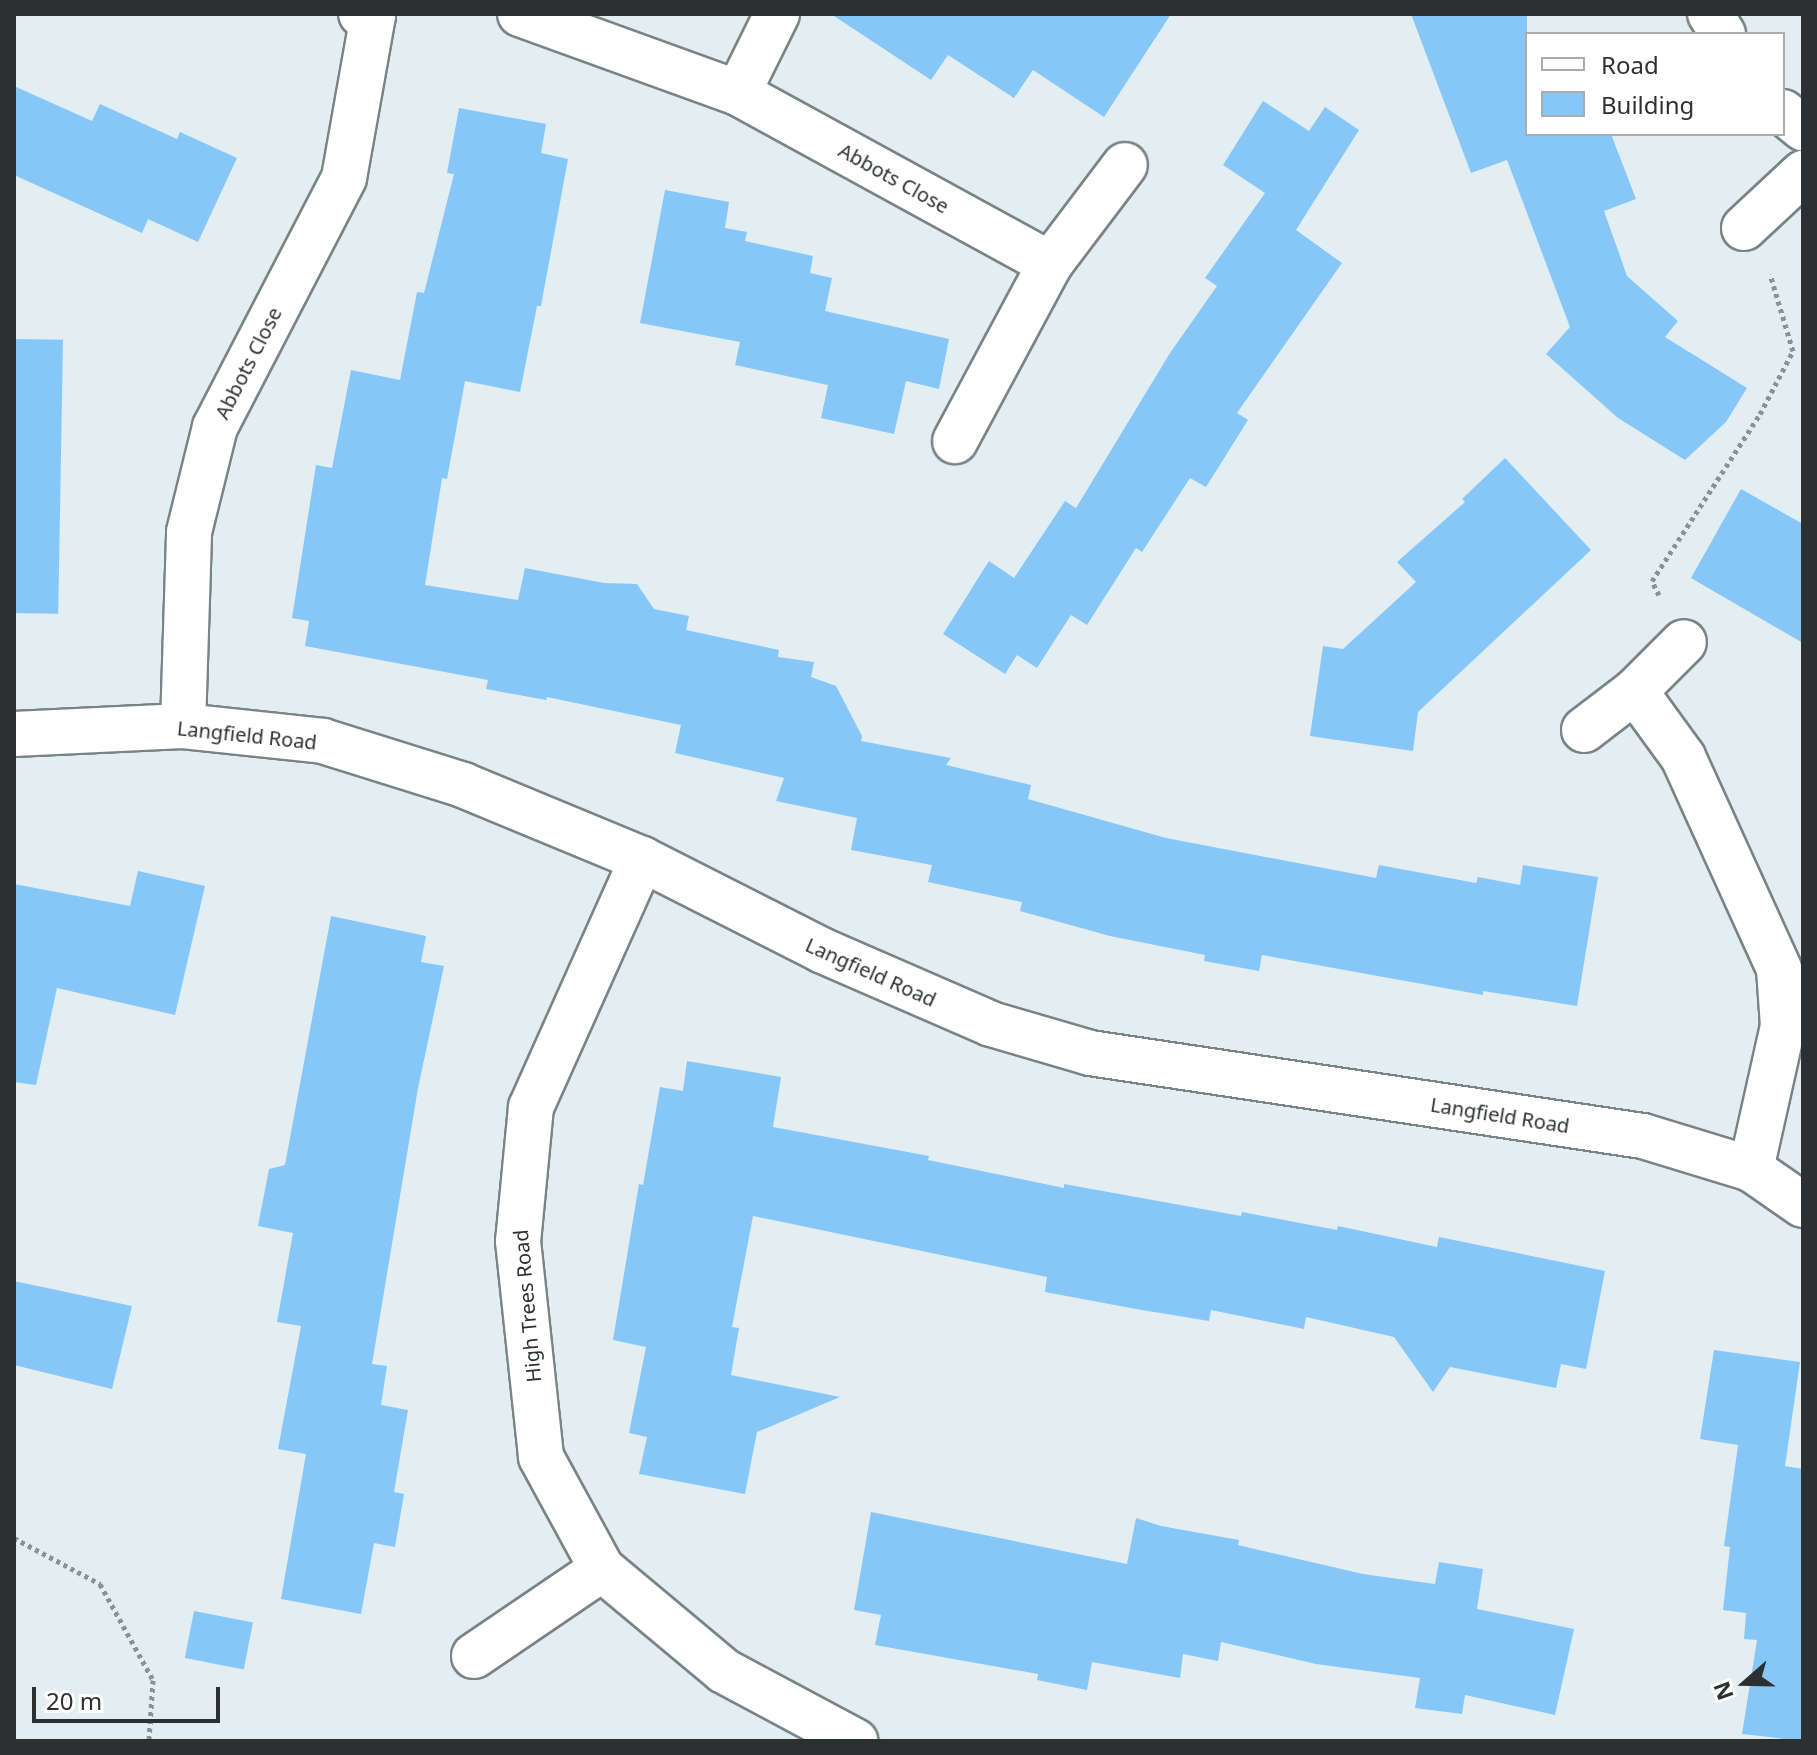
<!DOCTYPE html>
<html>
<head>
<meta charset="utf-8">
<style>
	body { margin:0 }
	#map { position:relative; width:1817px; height:1755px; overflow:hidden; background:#e2eef1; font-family:"Noto Sans",sans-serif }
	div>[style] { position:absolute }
	.building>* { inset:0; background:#87c7f8; transform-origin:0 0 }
	.path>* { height:5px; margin-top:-2.5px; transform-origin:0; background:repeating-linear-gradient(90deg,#899294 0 4px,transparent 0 8px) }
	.roads { filter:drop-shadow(2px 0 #798487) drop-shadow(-2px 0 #798487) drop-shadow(0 2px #798487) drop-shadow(0 -2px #798487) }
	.minor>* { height:44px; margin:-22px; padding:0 22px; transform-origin:22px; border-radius:22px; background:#fff }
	span { translate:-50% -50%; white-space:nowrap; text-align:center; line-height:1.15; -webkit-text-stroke:6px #fff; paint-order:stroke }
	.street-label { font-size:20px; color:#2c3031 }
	.frame { position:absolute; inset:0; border:16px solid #2c3031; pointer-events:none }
	.legend { position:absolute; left:1525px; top:32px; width:260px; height:104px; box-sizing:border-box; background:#fff; border:2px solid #abacad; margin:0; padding:10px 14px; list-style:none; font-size:24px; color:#2c3031 }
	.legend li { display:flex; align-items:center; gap:16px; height:40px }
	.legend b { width:40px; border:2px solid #abacad }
	.north { position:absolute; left:1705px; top:1643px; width:80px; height:80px; -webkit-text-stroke:6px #fff; paint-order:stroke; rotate:250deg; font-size:22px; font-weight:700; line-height:32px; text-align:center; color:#2c3031 }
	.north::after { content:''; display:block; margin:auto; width:28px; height:36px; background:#2c3031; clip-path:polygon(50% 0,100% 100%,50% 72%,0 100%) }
	.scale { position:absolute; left:32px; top:1687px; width:188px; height:36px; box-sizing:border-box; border:4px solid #2c3031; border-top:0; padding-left:10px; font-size:24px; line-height:28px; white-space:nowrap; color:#2c3031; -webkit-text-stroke:6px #fff; paint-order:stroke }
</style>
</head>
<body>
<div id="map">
	<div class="building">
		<i style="clip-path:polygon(831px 14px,1171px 14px,1104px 117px,1033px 70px,1014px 98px,948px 55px,931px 80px)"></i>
		<i style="clip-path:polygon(1411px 14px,1527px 14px,1527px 134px,1611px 134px,1636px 199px,1604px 211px,1627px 276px,1678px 321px,1665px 337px,1747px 388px,1726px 422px,1685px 460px,1618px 418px,1546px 354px,1570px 327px,1507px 160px,1471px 173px)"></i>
		<i style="clip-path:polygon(14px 86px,92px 121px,100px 104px,177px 139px,180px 132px,237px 158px,198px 242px,148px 219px,142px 233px,14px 175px)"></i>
		<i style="clip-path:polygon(1263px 101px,1309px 131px,1325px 107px,1359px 130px,1296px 230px,1342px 263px,1237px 413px,1248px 420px,1206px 487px,1190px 478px,1142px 552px,1136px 548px,1087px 625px,1071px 615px,1037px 668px,1017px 655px,1005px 674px,943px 634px,989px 561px,1014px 578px,1065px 501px,1076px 508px,1170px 353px,1217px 286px,1205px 278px,1265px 193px,1223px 165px)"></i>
		<i style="clip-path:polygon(459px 108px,546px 124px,541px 153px,568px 159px,541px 306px,537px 306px,520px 392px,465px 381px,447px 479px,442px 478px,425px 585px,518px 600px,525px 568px,604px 583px,637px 584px,654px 609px,689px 616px,686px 630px,779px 650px,778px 657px,814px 662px,811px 677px,836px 686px,862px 736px,861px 741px,951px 758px,946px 765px,1031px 785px,1028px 799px,1166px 838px,1376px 878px,1379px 865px,1476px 883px,1478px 877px,1520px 885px,1523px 865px,1598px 877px,1577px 1006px,1483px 991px,1483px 995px,1262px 955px,1259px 971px,1204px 961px,1205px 955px,1110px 936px,1020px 911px,1022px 902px,928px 882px,932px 865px,851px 850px,857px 818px,776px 801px,784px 778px,675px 753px,681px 725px,547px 697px,546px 700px,486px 689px,488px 680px,305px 646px,309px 621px,292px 618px,316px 465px,332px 468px,351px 370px,400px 380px,417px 292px,424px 293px,454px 174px,447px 173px)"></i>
		<i style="clip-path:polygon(665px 190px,729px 202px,725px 228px,747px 232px,745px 241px,813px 256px,810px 273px,832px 278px,825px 311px,949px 339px,939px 389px,906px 381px,894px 434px,821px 418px,828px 385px,735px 365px,740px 342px,640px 323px)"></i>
		<i style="left:14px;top:339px;width:49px;height:274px;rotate:1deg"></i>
		<i style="clip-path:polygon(1505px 458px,1591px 550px,1418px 712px,1413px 751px,1310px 736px,1323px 646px,1343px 649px,1416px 582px,1397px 562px,1465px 502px,1462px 499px)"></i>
		<i style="clip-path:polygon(1741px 489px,1803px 524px,1803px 643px,1691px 578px)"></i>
		<i style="clip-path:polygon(138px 871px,205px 886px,175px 1015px,57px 988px,36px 1085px,14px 1082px,14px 884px,130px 906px)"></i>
		<i style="clip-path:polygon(331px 916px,426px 936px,421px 962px,444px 966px,418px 1088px,372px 1364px,387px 1366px,381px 1405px,408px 1410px,394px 1492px,404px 1494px,395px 1547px,374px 1543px,361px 1614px,281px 1599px,306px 1454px,278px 1449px,301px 1326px,277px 1322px,293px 1233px,258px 1226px,269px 1169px,285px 1165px)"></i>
		<i style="clip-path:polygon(687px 1061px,781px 1077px,773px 1127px,929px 1156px,928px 1160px,1064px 1188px,1064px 1184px,1241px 1216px,1242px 1212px,1337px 1230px,1338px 1226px,1437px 1247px,1439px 1237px,1605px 1271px,1586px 1369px,1561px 1364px,1556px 1388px,1450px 1367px,1433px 1392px,1394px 1337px,1306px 1317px,1304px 1329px,1211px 1310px,1209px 1321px,1136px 1309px,1045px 1292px,1047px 1277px,753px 1216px,732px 1327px,739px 1328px,731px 1375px,840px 1397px,757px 1432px,745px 1494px,639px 1474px,647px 1437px,629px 1433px,646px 1347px,613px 1340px,639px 1184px,643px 1185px,660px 1087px,683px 1091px)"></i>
		<i style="clip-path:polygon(14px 1281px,132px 1306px,112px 1389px,14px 1365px)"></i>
		<i style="clip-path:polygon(1714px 1350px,1800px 1362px,1785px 1466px,1803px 1469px,1803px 1741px,1742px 1734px,1757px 1640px,1744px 1639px,1746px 1613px,1723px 1610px,1730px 1547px,1724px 1546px,1738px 1445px,1700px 1439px)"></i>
		<i style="clip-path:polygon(871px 1512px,1127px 1564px,1136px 1518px,1161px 1526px,1239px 1540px,1238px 1545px,1363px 1574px,1435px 1584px,1439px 1562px,1483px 1569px,1477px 1609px,1574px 1629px,1555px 1715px,1465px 1695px,1462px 1714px,1415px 1708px,1420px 1678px,1316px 1664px,1221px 1642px,1218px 1661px,1183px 1654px,1180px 1678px,1092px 1662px,1087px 1690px,1037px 1680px,1038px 1674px,875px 1645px,881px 1615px,854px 1610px)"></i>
		<i style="left:194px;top:1611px;width:60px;height:48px;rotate:11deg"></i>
	</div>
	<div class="path">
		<i style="left:1659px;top:595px;width:16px;rotate:-117deg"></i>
		<i style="left:1652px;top:581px;width:199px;rotate:-57.1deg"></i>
		<i style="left:1760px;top:414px;width:71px;rotate:-62.4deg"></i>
		<i style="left:1793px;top:351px;width:80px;rotate:-106.6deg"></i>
		<i style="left:14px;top:1538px;width:98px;rotate:28.1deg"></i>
		<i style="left:100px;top:1584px;width:110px;rotate:61.1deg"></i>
		<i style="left:153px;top:1680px;width:61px;rotate:93.8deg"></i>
	</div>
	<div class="roads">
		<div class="minor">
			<i style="left:520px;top:14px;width:232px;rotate:19.9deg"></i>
			<i style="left:738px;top:93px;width:88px;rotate:-63.7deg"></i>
			<i style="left:1710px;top:14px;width:24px;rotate:57deg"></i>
			<i style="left:738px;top:93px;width:356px;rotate:28.7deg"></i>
			<i style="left:1050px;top:264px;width:201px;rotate:118.2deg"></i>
			<i style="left:1783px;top:112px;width:26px;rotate:39deg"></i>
			<i style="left:1744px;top:228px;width:81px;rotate:-43deg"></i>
			<i style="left:1050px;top:264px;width:124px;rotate:-52.9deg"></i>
			<i style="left:1635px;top:691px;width:82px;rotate:54deg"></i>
			<i style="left:1683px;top:757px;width:233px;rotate:65.6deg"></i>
			<i style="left:1779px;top:969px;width:57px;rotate:86deg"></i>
			<i style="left:1783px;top:1026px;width:147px;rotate:102.6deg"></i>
			<i style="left:183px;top:726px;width:194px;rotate:-88.2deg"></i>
			<i style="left:189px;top:532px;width:108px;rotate:-76.1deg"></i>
			<i style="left:215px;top:427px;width:280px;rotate:-62.6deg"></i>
			<i style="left:344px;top:178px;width:165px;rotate:-79.9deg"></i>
			<i style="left:373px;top:16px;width:12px;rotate:-171deg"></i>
			<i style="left:1584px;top:730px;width:64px;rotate:-37.4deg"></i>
			<i style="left:1635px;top:691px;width:69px;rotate:-45deg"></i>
			<i style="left:14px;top:734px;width:169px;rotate:-2.7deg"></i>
			<i style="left:183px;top:726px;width:141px;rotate:6.1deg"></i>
			<i style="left:323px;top:741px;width:147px;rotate:17.4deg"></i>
			<i style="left:463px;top:785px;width:194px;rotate:22.5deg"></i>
			<i style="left:642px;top:859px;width:201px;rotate:26.9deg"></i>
			<i style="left:821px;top:950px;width:185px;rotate:23.5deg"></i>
			<i style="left:991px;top:1024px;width:103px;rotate:16.3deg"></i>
			<i style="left:1090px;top:1053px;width:559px;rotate:8.54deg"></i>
			<i style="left:1643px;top:1136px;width:113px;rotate:17deg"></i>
			<i style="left:1751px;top:1169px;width:63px;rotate:34.7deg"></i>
			<i style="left:642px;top:859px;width:272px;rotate:114.1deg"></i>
			<i style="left:531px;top:1107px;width:135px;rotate:95.5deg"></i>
			<i style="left:518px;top:1241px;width:217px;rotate:83.9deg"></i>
			<i style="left:541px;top:1457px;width:128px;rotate:61.4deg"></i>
			<i style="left:602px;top:1569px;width:159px;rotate:39.9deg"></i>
			<i style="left:724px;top:1671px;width:149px;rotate:28.1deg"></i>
			<i style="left:474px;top:1656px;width:155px;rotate:-34.2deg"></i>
		</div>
	</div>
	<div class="street-label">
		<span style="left:894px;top:178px;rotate:29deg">Abbots Close</span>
		<span style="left:248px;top:363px;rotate:-63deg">Abbots Close</span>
		<span style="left:247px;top:735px;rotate:6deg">Langfield Road</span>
		<span style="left:871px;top:972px;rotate:24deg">Langfield Road</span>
		<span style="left:1500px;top:1115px;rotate:9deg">Langfield Road</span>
		<span style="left:527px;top:1306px;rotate:-95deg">High Trees Road</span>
	</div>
	<div class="frame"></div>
	<ul class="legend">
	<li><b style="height:10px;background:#fff"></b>Road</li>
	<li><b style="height:22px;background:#87c7f8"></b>Building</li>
	</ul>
	<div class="north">N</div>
	<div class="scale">20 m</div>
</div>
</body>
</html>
